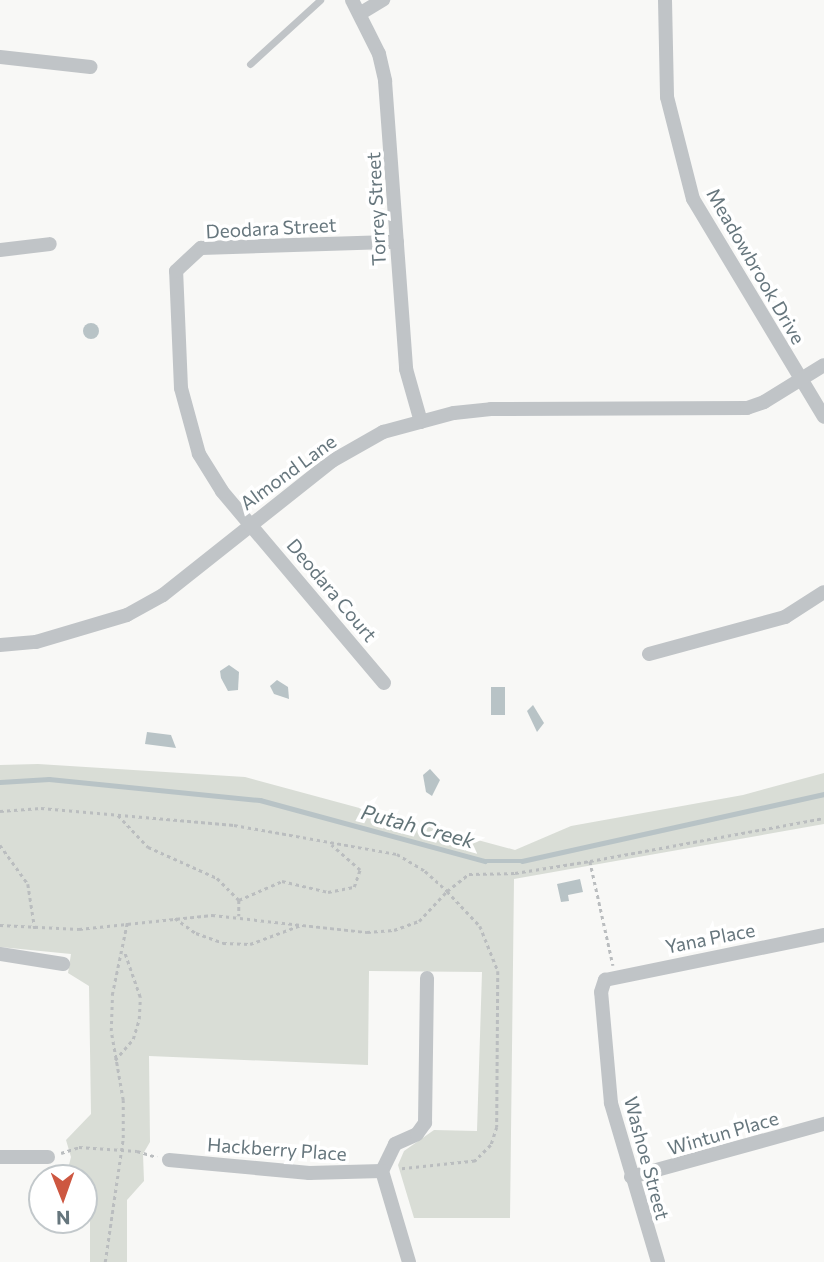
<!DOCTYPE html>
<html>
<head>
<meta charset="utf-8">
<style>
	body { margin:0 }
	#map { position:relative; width:824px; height:1262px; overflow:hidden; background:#f8f8f6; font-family:Commissioner,sans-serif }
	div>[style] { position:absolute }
	.green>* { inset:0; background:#d9ddd6 }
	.water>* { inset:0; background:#b8c3c6; transform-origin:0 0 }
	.round { border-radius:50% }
	.stream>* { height:4.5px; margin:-2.25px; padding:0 2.25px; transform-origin:2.25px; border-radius:2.25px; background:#b8c3c6 }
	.path>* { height:2.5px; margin-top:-1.25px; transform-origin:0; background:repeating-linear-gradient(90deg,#babdbf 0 3.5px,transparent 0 7px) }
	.lane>* { height:7px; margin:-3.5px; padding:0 3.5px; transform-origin:3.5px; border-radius:3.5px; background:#c0c4c7 }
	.street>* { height:14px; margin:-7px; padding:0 7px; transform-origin:7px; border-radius:7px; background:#c0c4c7 }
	span { translate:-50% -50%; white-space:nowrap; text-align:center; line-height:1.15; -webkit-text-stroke:7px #fff; paint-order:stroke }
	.street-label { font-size:19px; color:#66767d }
	.water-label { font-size:21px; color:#627478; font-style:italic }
	.north { position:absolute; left:28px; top:1164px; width:70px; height:70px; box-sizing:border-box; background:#fff; border:2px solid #c2c8cb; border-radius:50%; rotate:179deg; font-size:19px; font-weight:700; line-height:28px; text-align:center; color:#66767d }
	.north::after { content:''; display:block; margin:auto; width:24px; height:32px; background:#cd5741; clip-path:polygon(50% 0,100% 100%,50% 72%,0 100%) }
</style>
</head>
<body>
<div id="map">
	<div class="green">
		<i style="clip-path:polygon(38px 764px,245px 777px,515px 850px,571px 826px,743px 795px,824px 773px,824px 824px,514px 879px,510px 1218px,414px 1218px,398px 1165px,404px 1151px,434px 1130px,477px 1131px,482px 972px,369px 971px,368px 1065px,149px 1056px,150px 1142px,143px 1154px,144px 1181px,127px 1200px,127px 1262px,90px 1262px,90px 1198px,84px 1192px,84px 1178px,66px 1177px,71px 1157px,66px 1140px,91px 1114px,89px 986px,68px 973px,71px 954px,0 947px,0 765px)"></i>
	</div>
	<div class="water">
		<i class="round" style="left:83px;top:323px;width:16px;height:16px"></i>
		<i style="clip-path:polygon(229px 665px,239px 672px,238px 690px,228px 691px,221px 678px,220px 671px)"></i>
		<i style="clip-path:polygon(277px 680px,288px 687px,289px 699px,274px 694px,270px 686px)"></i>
		<i style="left:491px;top:687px;width:14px;height:28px"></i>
		<i style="clip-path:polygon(533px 705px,544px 723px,537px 732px,527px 711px)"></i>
		<i style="clip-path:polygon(147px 732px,171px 735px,176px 748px,145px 744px)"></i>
		<i style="clip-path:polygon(430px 769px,440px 780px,432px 796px,426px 792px,423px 775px)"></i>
		<i style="clip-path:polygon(580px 879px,583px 892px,568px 895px,569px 901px,561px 902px,557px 884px)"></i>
	</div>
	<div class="stream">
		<i style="left:0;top:782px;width:49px;rotate:-3.5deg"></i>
		<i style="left:49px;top:779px;width:212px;rotate:5.7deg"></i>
		<i style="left:260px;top:800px;width:233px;rotate:15.2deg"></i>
		<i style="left:485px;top:861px;width:37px"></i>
		<i style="left:522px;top:861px;width:309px;rotate:-12.5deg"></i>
	</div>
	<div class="path">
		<i style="left:0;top:811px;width:41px;rotate:-4.2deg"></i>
		<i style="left:41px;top:808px;width:194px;rotate:5deg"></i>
		<i style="left:234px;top:825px;width:166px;rotate:10.1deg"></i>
		<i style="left:397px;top:854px;width:33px;rotate:31deg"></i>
		<i style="left:425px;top:871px;width:30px;rotate:42deg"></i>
		<i style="left:447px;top:891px;width:28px;rotate:-38deg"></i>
		<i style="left:469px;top:874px;width:46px;rotate:-1.2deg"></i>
		<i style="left:515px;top:873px;width:76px;rotate:-9.1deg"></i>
		<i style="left:590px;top:861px;width:107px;rotate:77.5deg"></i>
		<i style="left:118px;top:815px;width:44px;rotate:46.8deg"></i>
		<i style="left:148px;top:847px;width:76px;rotate:24.2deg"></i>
		<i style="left:217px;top:878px;width:31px;rotate:45deg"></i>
		<i style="left:239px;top:900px;width:16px;rotate:90deg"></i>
		<i style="left:0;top:845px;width:48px;rotate:54.3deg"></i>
		<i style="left:28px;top:884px;width:46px;rotate:81.2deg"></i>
		<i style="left:590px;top:861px;width:238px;rotate:-10.4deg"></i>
		<i style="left:239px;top:900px;width:47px;rotate:-23.8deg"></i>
		<i style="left:282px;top:881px;width:47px;rotate:13.4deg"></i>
		<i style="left:328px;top:892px;width:26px;rotate:-11deg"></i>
		<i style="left:354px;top:887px;width:18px;rotate:-71deg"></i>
		<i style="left:360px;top:870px;width:38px;rotate:-139deg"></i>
		<i style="left:175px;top:918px;width:26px;rotate:36deg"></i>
		<i style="left:196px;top:933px;width:29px;rotate:20deg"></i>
		<i style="left:223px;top:943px;width:27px;rotate:2deg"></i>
		<i style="left:250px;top:944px;width:54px;rotate:-20.4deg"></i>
		<i style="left:0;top:925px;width:79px;rotate:2.9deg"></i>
		<i style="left:79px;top:929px;width:134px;rotate:-6deg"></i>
		<i style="left:212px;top:915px;width:156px;rotate:6.3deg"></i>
		<i style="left:367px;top:932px;width:27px;rotate:-4deg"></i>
		<i style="left:394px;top:930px;width:27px;rotate:-20deg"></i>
		<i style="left:419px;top:921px;width:41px;rotate:-47deg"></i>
		<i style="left:447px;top:891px;width:48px;rotate:46.7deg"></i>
		<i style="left:480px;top:926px;width:48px;rotate:68.2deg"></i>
		<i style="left:498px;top:971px;width:156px;rotate:90.4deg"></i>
		<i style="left:497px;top:1127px;width:19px;rotate:108deg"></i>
		<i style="left:491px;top:1145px;width:23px;rotate:135deg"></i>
		<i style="left:475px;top:1161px;width:76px;rotate:174deg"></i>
		<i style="left:115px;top:1060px;width:28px;rotate:-49deg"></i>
		<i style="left:133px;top:1039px;width:21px;rotate:-73deg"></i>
		<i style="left:139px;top:1019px;width:22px;rotate:-87deg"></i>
		<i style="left:140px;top:997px;width:46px;rotate:-109.2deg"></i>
		<i style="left:61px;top:1153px;width:19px;rotate:-18deg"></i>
		<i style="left:79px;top:1147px;width:58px;rotate:3.9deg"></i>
		<i style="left:137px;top:1151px;width:21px;rotate:17deg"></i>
		<i style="left:105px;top:1262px;width:125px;rotate:-81.7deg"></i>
		<i style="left:123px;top:1138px;width:38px;rotate:-90deg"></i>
		<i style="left:123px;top:1100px;width:70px;rotate:-99.9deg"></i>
		<i style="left:111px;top:1031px;width:36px;rotate:-88deg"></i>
		<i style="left:112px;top:995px;width:74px;rotate:-78.2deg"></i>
	</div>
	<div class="lane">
		<i style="left:250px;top:64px;width:95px;rotate:-42.4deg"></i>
	</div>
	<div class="street">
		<i style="left:352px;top:0;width:60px;rotate:63.4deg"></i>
		<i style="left:379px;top:54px;width:28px;rotate:77deg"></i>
		<i style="left:385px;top:81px;width:289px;rotate:85.8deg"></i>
		<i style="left:406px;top:369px;width:55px;rotate:74.2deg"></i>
		<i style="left:665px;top:0;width:97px;rotate:88.8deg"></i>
		<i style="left:667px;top:97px;width:105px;rotate:75.7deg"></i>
		<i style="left:693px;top:199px;width:254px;rotate:59deg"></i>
		<i style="left:361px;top:13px;width:26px;rotate:-31deg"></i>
		<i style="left:0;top:57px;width:91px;rotate:6.3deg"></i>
		<i style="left:0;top:250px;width:50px;rotate:-6.8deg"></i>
		<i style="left:0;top:645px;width:36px;rotate:-5deg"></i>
		<i style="left:36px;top:642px;width:95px;rotate:-16.5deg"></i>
		<i style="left:127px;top:615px;width:41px;rotate:-29.1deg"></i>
		<i style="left:163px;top:595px;width:216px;rotate:-38.4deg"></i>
		<i style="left:332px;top:461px;width:59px;rotate:-29.6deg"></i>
		<i style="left:383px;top:432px;width:73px;rotate:-15deg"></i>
		<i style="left:454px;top:413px;width:37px;rotate:-6deg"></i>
		<i style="left:491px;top:409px;width:256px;rotate:-0.2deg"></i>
		<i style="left:747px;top:408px;width:18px;rotate:-19deg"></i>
		<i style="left:764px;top:402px;width:70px;rotate:-31.7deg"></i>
		<i style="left:649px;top:654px;width:141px;rotate:-15.2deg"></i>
		<i style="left:785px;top:617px;width:46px;rotate:-32.7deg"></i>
		<i style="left:384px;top:683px;width:251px;rotate:-130.2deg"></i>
		<i style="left:222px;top:491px;width:44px;rotate:-121.9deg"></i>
		<i style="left:199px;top:454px;width:68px;rotate:-105.3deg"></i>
		<i style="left:181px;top:388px;width:117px;rotate:-92.4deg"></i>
		<i style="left:176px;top:271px;width:34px;rotate:-43deg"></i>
		<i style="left:201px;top:248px;width:196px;rotate:-1.8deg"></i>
		<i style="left:0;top:954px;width:64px;rotate:9deg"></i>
		<i style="left:0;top:1157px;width:48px"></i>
		<i style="left:169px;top:1160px;width:141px;rotate:5.3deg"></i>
		<i style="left:309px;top:1173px;width:73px;rotate:-1.6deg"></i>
		<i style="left:382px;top:1171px;width:30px;rotate:-64deg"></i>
		<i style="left:395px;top:1144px;width:24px;rotate:-24deg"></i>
		<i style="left:417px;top:1134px;width:14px;rotate:-54deg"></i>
		<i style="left:425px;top:1123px;width:145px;rotate:-89.2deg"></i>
		<i style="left:382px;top:1171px;width:95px;rotate:73.5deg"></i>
		<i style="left:631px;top:1177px;width:200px;rotate:-15.4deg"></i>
		<i style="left:658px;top:1262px;width:166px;rotate:-106.5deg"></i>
		<i style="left:611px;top:1103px;width:111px;rotate:-95.1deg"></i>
		<i style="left:601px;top:992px;width:13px;rotate:-72deg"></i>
		<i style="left:605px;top:980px;width:224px;rotate:-11.6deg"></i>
	</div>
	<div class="street-label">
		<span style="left:376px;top:209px;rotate:-93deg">Torrey Street</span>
		<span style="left:271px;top:228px;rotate:-3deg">Deodara Street</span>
		<span style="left:756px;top:266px;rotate:60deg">Meadowbrook Drive</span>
		<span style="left:288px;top:472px;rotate:-36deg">Almond Lane</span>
		<span style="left:332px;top:590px;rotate:50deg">Deodara Court</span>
		<span style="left:710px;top:938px;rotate:-11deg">Yana Place</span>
		<span style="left:723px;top:1133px;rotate:-16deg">Wintun Place</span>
		<span style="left:277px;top:1149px;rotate:4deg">Hackberry Place</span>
		<span style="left:647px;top:1158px;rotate:75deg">Washoe Street</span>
	</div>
	<div class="water-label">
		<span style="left:418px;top:826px;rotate:15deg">Putah Creek</span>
	</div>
	<div class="north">N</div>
</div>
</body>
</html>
